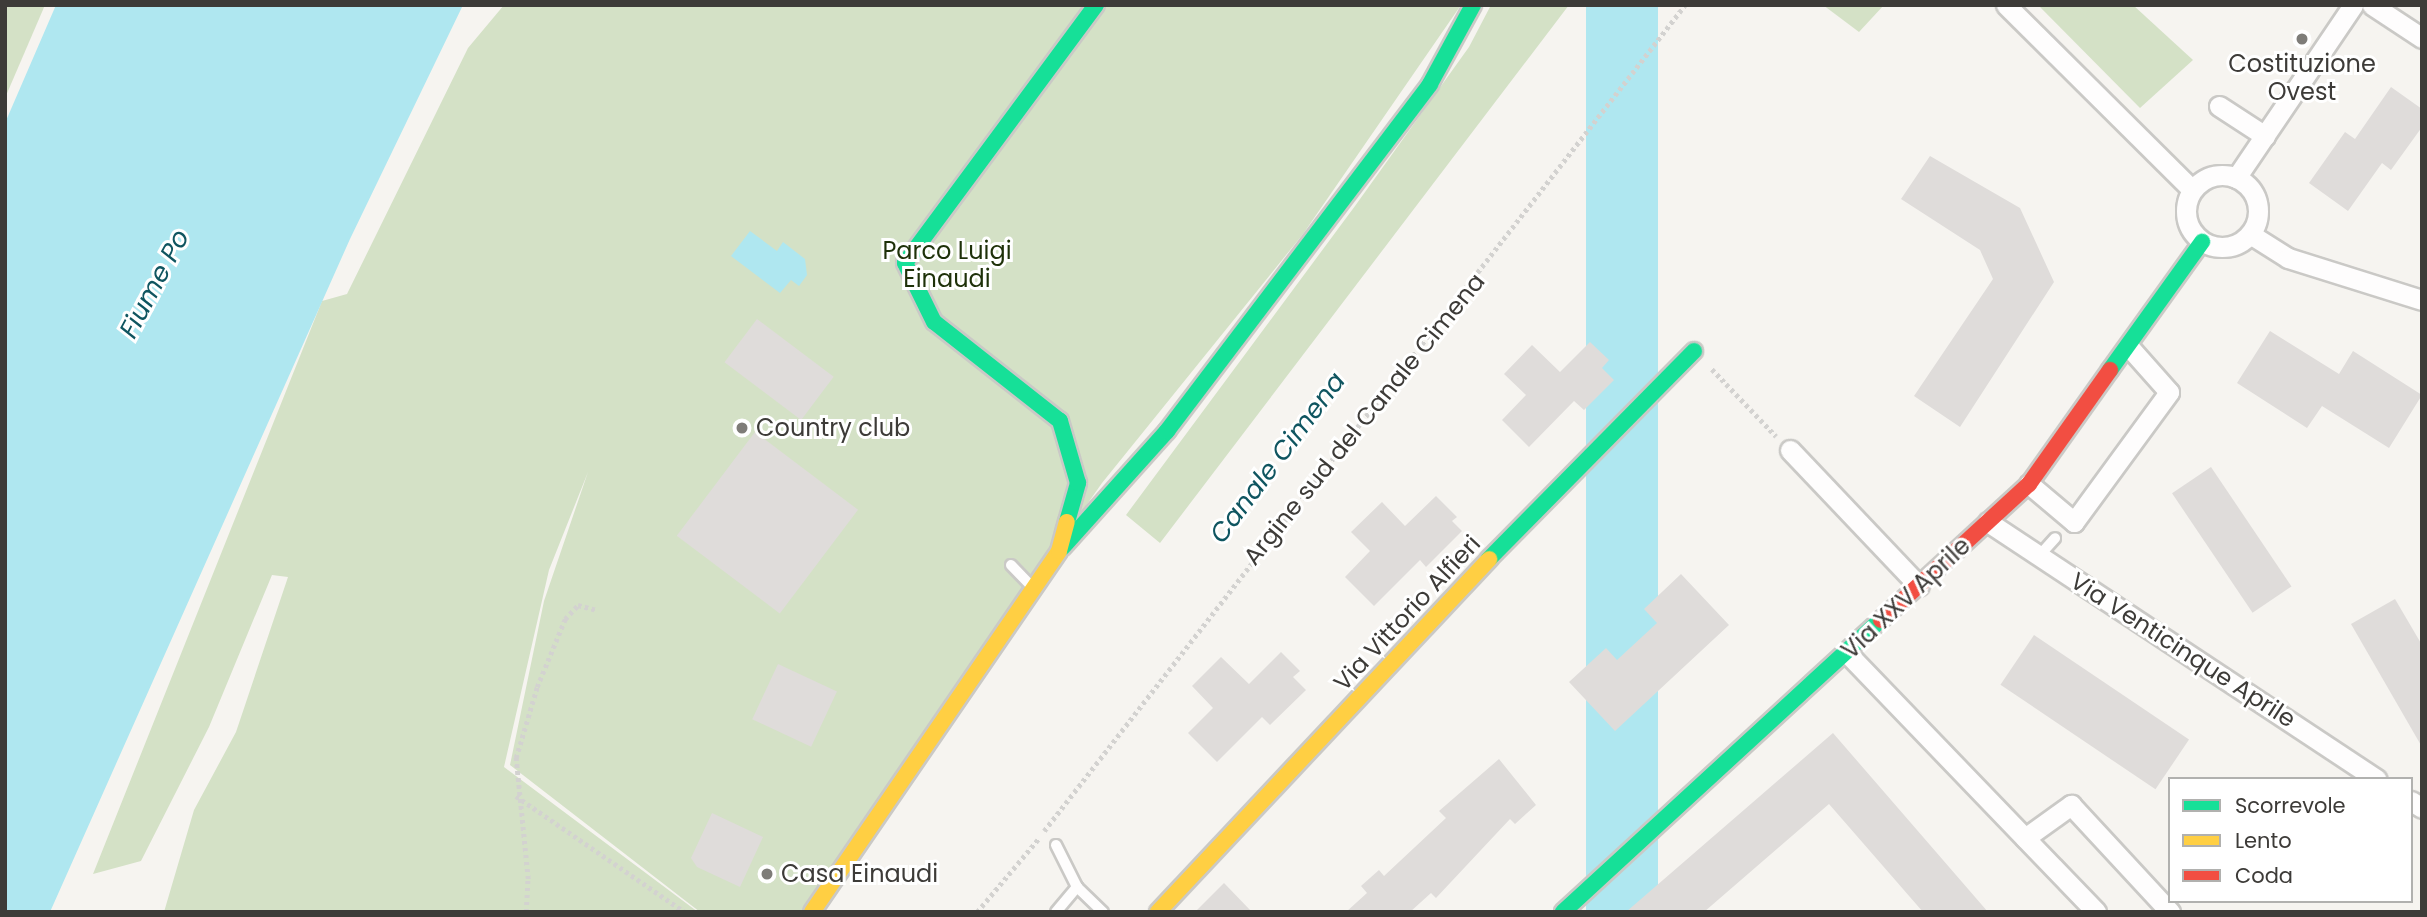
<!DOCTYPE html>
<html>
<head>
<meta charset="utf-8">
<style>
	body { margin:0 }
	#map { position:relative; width:2427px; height:917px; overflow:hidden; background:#f6f4f0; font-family:Poppins,sans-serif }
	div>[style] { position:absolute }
	.green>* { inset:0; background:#d4e1c6 }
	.water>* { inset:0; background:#afe7f0; transform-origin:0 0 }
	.building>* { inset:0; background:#dfdcda; transform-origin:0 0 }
	.path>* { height:4.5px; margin-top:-2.25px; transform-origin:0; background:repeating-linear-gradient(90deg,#d3d2d0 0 3.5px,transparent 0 7px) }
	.roads { filter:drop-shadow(2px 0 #cac9c6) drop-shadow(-2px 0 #cac9c6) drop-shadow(0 2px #cac9c6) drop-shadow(0 -2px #cac9c6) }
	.lane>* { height:10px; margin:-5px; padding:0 5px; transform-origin:5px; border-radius:5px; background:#fefdfd }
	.street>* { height:19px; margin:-9.5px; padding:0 9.5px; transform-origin:9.5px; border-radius:9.5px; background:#fefdfd }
	.street>.ring { margin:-9.5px; padding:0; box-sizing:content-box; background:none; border:19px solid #fefdfd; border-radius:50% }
	.fast>* { height:16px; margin:-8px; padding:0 8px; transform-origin:8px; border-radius:8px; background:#16e098 }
	.slow>* { height:16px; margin:-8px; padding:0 8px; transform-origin:8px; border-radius:8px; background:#ffcf43 }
	.jam>* { height:16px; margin:-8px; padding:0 8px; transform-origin:8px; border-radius:8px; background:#f24e42 }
	.dots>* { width:19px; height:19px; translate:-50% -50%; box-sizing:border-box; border:4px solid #fff; border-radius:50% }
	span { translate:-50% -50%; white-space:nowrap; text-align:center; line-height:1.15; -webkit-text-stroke:6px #fff; paint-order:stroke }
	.poi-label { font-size:24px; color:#3d3b38 }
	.left { translate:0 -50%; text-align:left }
	.park-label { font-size:24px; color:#1e3109 }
	.street-label { font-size:24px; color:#3d3b38 }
	.water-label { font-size:26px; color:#0f5560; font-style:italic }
	.frame { position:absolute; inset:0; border:7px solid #3d3b38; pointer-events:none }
	.legend { position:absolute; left:2168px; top:777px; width:245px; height:126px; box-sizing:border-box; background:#fff; border:2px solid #b1b1af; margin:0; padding:9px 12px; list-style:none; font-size:21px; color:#3d3b38 }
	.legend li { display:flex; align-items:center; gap:14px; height:35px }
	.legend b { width:35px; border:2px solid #b1b1af }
</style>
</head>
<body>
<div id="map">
	<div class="green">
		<i style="clip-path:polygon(5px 5px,45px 5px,5px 98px)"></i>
		<i style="clip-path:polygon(504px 5px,1461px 5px,1303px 234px,1102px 483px,801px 912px,700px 912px,510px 765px,544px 601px,588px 472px,549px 570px,504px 767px,698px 912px,164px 912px,194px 810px,236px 732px,288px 577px,272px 575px,209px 727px,141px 861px,93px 874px,322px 301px,347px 294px,468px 48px)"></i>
		<i style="clip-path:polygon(1491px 5px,1569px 5px,1160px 543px,1126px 515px,1355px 206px,1469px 47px)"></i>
		<i style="clip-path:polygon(1823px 5px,1884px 5px,1859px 32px)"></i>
		<i style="clip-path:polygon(2038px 5px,2133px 5px,2193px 60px,2140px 108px)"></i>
	</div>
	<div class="water">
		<i style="clip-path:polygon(56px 5px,463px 5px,350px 239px,50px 912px,5px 912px,5px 123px)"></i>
		<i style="left:1586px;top:5px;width:72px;height:1141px"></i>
		<i style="clip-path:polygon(750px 231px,777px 251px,783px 242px,805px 259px,807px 275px,799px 286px,791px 280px,780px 293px,731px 256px)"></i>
	</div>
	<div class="building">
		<i style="clip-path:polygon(2391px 87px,2422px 109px,2422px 127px,2391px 170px,2382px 163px,2348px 211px,2309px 183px,2345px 132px,2355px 139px)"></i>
		<i style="clip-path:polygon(1930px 156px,2020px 208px,2054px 282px,1960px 427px,1914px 396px,1993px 279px,1980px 250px,1901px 199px)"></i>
		<i style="left:757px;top:319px;width:96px;height:54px;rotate:37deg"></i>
		<i style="clip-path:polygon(2270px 331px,2339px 374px,2353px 351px,2422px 395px,2389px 448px,2322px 406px,2307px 428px,2237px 383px)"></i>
		<i style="clip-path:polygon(1590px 342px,1609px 360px,1602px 368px,1614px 380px,1584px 410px,1574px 401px,1529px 447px,1502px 420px,1526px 395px,1504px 374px,1532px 345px,1560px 372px)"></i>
		<i style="left:755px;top:432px;width:129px;height:130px;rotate:37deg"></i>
		<i style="left:2211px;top:467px;width:144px;height:47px;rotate:56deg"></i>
		<i style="clip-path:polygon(1436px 496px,1457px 517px,1452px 521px,1462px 531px,1426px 567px,1420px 560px,1374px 606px,1345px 577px,1370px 551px,1351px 532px,1382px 502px,1405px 526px)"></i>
		<i style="clip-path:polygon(1681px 574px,1729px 625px,1615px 731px,1569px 682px,1606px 648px,1617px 660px,1657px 623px,1644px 609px)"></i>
		<i style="clip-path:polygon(2395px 599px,2422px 645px,2422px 747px,2351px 624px)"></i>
		<i style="left:2034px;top:635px;width:187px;height:60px;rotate:34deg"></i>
		<i style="clip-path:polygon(1281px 652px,1300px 671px,1293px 677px,1306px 690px,1270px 725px,1262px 717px,1217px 762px,1188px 733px,1213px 708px,1192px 686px,1221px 657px,1249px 684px)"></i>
		<i style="left:778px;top:664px;width:65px;height:61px;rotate:25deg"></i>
		<i style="clip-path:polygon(1833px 733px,1988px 912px,1923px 912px,1829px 804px,1704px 912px,1626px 912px)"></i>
		<i style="clip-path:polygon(1499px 759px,1536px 805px,1515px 824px,1510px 819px,1436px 898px,1431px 893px,1410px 912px,1346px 912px,1367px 893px,1361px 886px,1379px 870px,1384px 876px,1446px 818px,1439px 811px)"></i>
		<i style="clip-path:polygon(712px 813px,763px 837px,740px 887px,697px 867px,691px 858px)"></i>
		<i style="clip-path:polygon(1224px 883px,1252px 912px,1195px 912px)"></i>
	</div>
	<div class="path">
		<i style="left:1712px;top:369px;width:93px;rotate:46.3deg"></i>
		<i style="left:516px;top:796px;width:205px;rotate:34.5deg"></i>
		<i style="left:1044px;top:831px;width:1046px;rotate:-52.19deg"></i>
		<i style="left:526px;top:912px;width:33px;rotate:-87deg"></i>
		<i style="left:528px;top:879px;width:122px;rotate:-95.7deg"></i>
		<i style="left:516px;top:758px;width:74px;rotate:-73.5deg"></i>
		<i style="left:537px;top:687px;width:74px;rotate:-67.6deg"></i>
		<i style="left:565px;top:619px;width:19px;rotate:-47deg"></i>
		<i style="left:578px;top:605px;width:20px;rotate:15deg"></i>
		<i style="left:977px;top:912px;width:97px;rotate:-50deg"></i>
	</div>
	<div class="roads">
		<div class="lane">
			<i style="left:2039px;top:556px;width:24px;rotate:-48deg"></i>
			<i style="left:1011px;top:565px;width:29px;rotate:46deg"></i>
			<i style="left:1056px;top:845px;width:47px;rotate:63.4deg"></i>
			<i style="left:1077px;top:887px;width:36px;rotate:44deg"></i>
			<i style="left:1056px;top:912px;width:33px;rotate:-50deg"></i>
		</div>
		<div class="street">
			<i style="left:2006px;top:5px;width:262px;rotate:44.8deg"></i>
			<i style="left:2372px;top:5px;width:60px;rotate:33.4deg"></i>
			<i style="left:2219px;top:106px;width:55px;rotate:33.1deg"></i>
			<i class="ring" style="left:2186px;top:175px;width:53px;height:53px"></i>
			<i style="left:2236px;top:178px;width:209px;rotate:-55.9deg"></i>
			<i style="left:2250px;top:234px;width:45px;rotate:32.3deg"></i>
			<i style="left:2288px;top:258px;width:140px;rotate:17.4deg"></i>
			<i style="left:1790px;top:450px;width:187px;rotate:46.5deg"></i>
			<i style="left:2029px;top:484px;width:59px;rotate:40.2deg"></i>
			<i style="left:2074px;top:522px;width:161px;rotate:-53.8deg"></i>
			<i style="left:2169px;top:392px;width:60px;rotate:-131.6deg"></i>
			<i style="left:1988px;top:522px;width:466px;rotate:33.5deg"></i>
			<i style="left:1847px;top:653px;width:359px;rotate:46.1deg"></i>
			<i style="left:2411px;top:801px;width:13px;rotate:32deg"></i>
			<i style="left:2025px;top:838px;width:57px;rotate:-35.7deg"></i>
			<i style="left:2071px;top:805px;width:146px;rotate:47.2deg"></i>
		</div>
		<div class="fast">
			<i style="left:2110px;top:370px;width:158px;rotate:-54.3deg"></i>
			<i style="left:1067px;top:522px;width:41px;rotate:-74.2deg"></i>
			<i style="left:1078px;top:483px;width:65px;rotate:-106.2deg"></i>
			<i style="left:1060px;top:421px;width:160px;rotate:-141.8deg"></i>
			<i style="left:934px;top:322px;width:66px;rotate:-116.2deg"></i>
			<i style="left:905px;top:263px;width:321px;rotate:-53.5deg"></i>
			<i style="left:1063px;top:547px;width:156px;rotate:-48.1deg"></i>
			<i style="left:1167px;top:431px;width:435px;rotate:-52.8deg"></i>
			<i style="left:1430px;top:84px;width:90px;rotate:-61.4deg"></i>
			<i style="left:1489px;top:559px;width:292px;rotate:-45.4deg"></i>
			<i style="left:1563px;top:912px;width:432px;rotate:-42.6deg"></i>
		</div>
		<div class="slow">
			<i style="left:812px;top:912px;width:437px;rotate:-55.6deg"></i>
			<i style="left:1059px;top:551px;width:30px;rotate:-75deg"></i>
			<i style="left:1158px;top:912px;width:484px;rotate:-46.8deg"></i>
		</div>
		<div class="jam">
			<i style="left:1881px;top:620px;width:201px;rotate:-42.6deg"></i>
			<i style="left:2029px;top:484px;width:140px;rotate:-54.6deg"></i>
		</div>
	</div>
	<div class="dots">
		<i style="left:2302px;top:39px;background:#7e7c78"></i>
		<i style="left:742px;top:428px;background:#7e7c78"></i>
		<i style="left:767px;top:874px;background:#7e7c78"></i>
	</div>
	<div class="poi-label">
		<span style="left:2302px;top:78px">Costituzione<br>Ovest</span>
		<span class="left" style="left:756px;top:428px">Country club</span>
		<span class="left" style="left:781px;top:874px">Casa Einaudi</span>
	</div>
	<div class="park-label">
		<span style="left:947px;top:265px">Parco Luigi<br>Einaudi</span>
	</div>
	<div class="street-label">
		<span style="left:1364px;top:419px;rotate:-51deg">Argine sud del Canale Cimena</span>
		<span style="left:1906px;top:598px;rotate:-43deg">Via XXV Aprile</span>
		<span style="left:1407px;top:613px;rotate:-47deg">Via Vittorio Alfieri</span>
		<span style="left:2183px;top:650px;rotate:33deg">Via Venticinque Aprile</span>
	</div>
	<div class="water-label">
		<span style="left:155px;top:284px;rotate:-62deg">Fiume Po</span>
		<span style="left:1278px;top:458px;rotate:-53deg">Canale Cimena</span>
	</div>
	<div class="frame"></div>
	<ul class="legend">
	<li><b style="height:9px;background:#16e098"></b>Scorrevole</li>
	<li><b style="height:9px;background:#ffcf43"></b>Lento</li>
	<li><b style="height:9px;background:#f24e42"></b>Coda</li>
	</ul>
</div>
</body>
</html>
